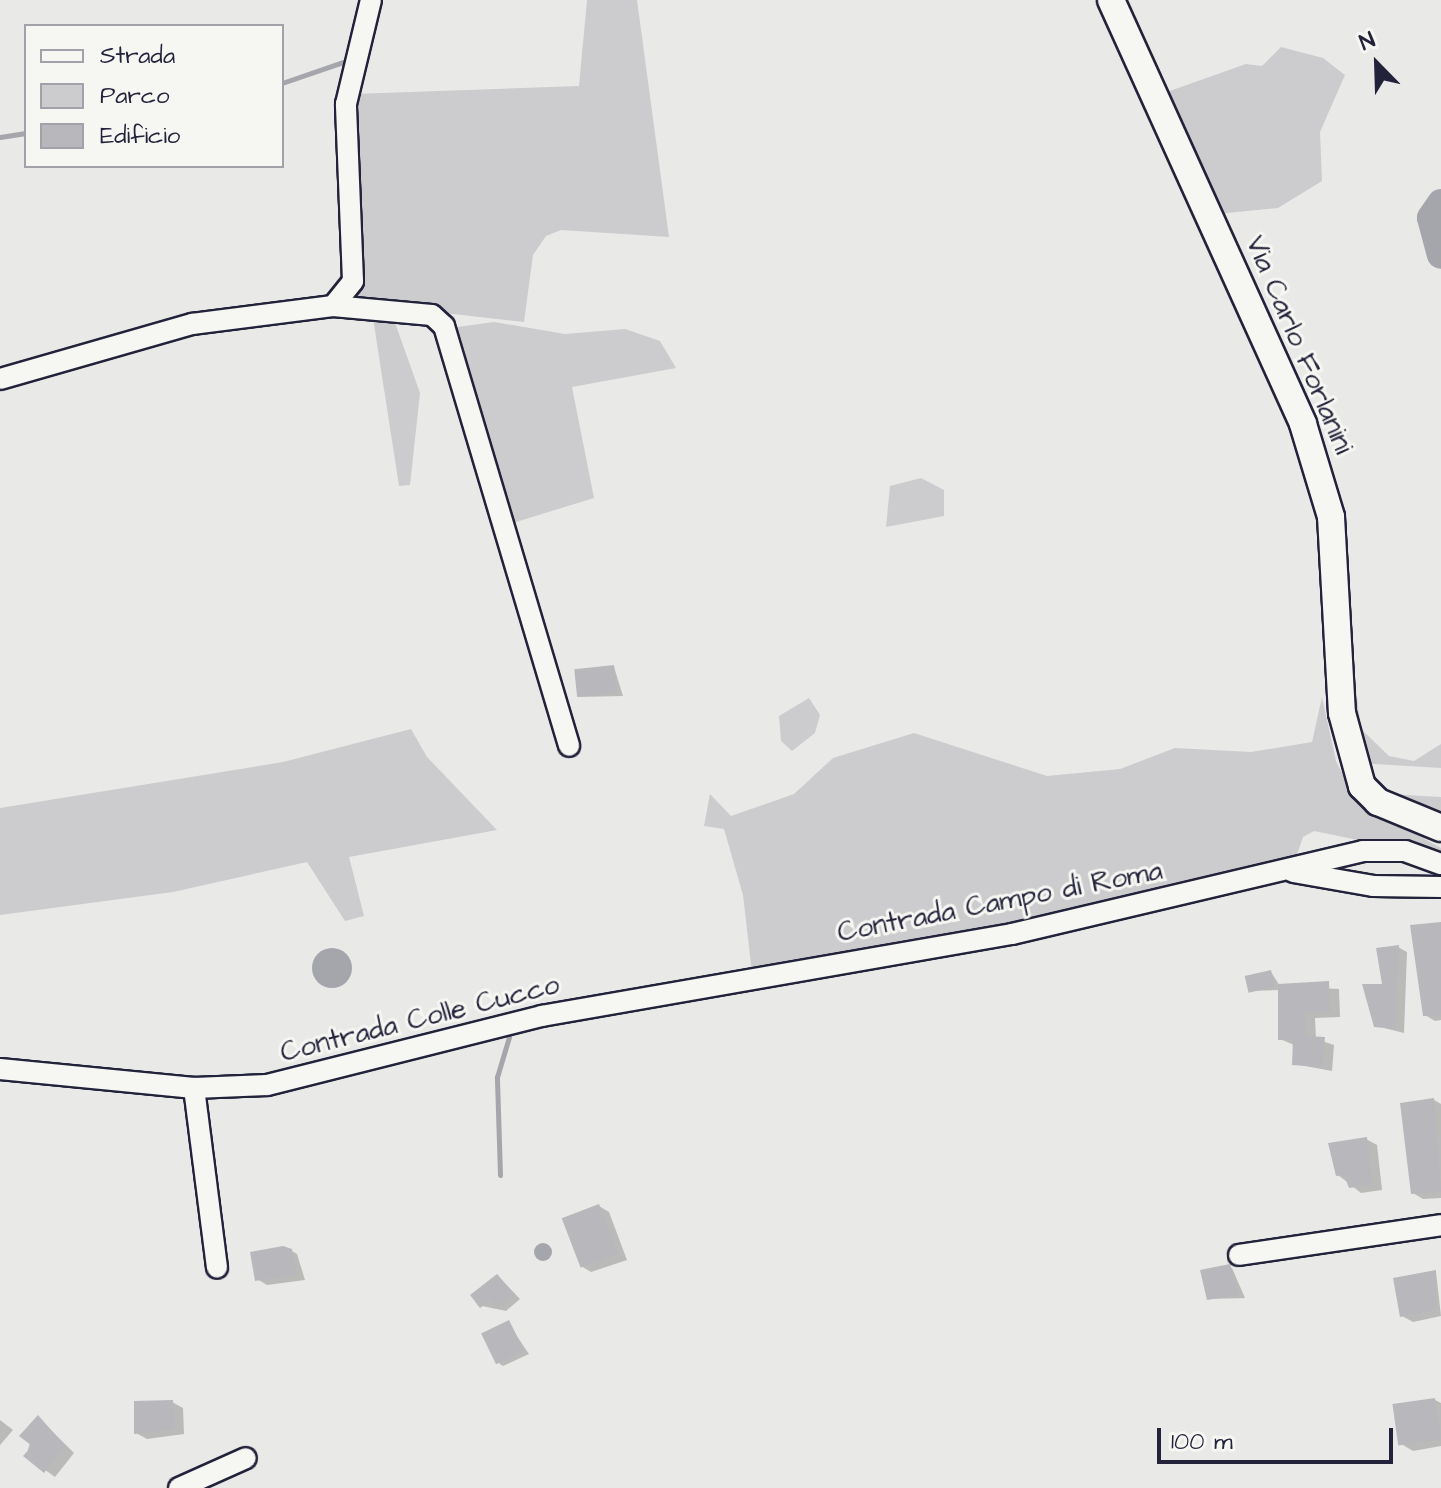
<!DOCTYPE html>
<html>
<head>
<meta charset="utf-8">
<style>
	body { margin:0 }
	#map { position:relative; width:1441px; height:1488px; overflow:hidden; background:#e9e9e7; font-family:"Architects Daughter",sans-serif }
	div>[style] { position:absolute }
	.green>* { inset:0; background:#ccccce }
	.water>* { inset:0; background:#a5a5ac }
	.round { border-radius:50% }
	.shadow>* { inset:0; background:#0003 }
	.stream>* { height:5px; margin:-2.5px; padding:0 2.5px; transform-origin:2.5px; border-radius:2.5px; background:#a5a5ac }
	.river>* { height:28px; margin:-14px; padding:0 14px; transform-origin:14px; border-radius:14px; background:#a5a5ac }
	.building>* { inset:0; background:#b8b8bc; transform-origin:0 0 }
	.roads { filter:drop-shadow(2px 0 #22223b) drop-shadow(-2px 0 #22223b) drop-shadow(0 2px #22223b) drop-shadow(0 -2px #22223b) }
	.minor>* { height:20px; margin:-10px; padding:0 10px; transform-origin:10px; border-radius:10px; background:#f6f6f2 }
	.major>* { height:26px; margin:-13px; padding:0 13px; transform-origin:13px; border-radius:13px; background:#f6f6f2 }
	span { translate:-50% -50%; white-space:nowrap; text-align:center; line-height:1.15; -webkit-text-stroke:6px #f6f6f2; paint-order:stroke }
	.street-label { font-size:28px; color:#22223b }
	.legend { position:absolute; left:24px; top:24px; width:260px; height:144px; box-sizing:border-box; background:#f6f6f2; border:2px solid #a1a1a9; margin:0; padding:10px 14px; list-style:none; font-size:24px; color:#22223b }
	.legend li { display:flex; align-items:center; gap:16px; height:40px }
	.legend b { width:40px; border:2px solid #a1a1a9 }
	.north { position:absolute; left:1337px; top:24px; width:80px; height:80px; -webkit-text-stroke:6px #f6f6f2; paint-order:stroke; rotate:337deg; font-size:22px; font-weight:700; line-height:32px; text-align:center; color:#22223b }
	.north::after { content:''; display:block; margin:auto; width:28px; height:36px; background:#22223b; clip-path:polygon(50% 0,100% 100%,50% 72%,0 100%) }
	.scale { position:absolute; left:1157px; top:1428px; width:236px; height:36px; box-sizing:border-box; border:4px solid #22223b; border-top:0; padding-left:10px; font-size:24px; line-height:28px; white-space:nowrap; color:#22223b; -webkit-text-stroke:6px #f6f6f2; paint-order:stroke }
</style>
</head>
<body>
<div id="map">
	<div class="green">
		<i style="clip-path:polygon(587px 0,637px 0,669px 237px,561px 230px,546px 236px,533px 255px,524px 322px,348px 302px,354px 94px,579px 86px)"></i>
		<i style="clip-path:polygon(1281px 47px,1323px 58px,1345px 75px,1320px 132px,1322px 181px,1278px 208px,1217px 214px,1164px 93px,1246px 64px,1262px 66px)"></i>
		<i style="clip-path:polygon(393px 317px,420px 393px,410px 485px,399px 486px,373px 318px)"></i>
		<i style="clip-path:polygon(494px 322px,565px 334px,625px 329px,660px 341px,676px 368px,572px 387px,594px 498px,506px 525px,450px 328px)"></i>
		<i style="clip-path:polygon(921px 478px,944px 490px,944px 516px,886px 527px,890px 486px)"></i>
		<i style="clip-path:polygon(1345px 603px,1361px 729px,1389px 756px,1414px 761px,1441px 744px,1441px 768px,1358px 763px,1389px 794px,1441px 797px,1441px 826px,1389px 802px,1364px 781px,1357px 762px,1348px 709px)"></i>
		<i style="clip-path:polygon(1322px 697px,1336px 761px,1356px 801px,1441px 848px,1441px 857px,1314px 831px,1303px 837px,1295px 860px,1275px 867px,1277px 859px,1259px 869px,1020px 926px,752px 973px,743px 895px,724px 829px,704px 826px,710px 794px,731px 816px,794px 794px,833px 758px,914px 733px,1047px 776px,1120px 769px,1175px 748px,1251px 752px,1312px 742px)"></i>
		<i style="clip-path:polygon(809px 698px,820px 715px,815px 733px,792px 751px,781px 741px,779px 716px)"></i>
		<i style="clip-path:polygon(411px 729px,427px 757px,497px 830px,349px 857px,364px 916px,345px 921px,307px 862px,173px 892px,0 915px,0 808px,283px 762px)"></i>
	</div>
	<div class="water">
		<i class="round" style="left:312px;top:948px;width:40px;height:40px"></i>
		<i class="round" style="left:534px;top:1243px;width:18px;height:18px"></i>
	</div>
	<div class="shadow">
		<i style="clip-path:polygon(614px 667px,623px 696px,579px 697px)"></i>
		<i style="clip-path:polygon(1441px 924px,1441px 1020px,1435px 1021px,1425px 1015px)"></i>
		<i style="clip-path:polygon(1398px 947px,1407px 952px,1404px 1033px,1376px 1026px)"></i>
		<i style="clip-path:polygon(1271px 972px,1280px 986px,1339px 989px,1340px 1017px,1315px 1018px,1316px 1039px,1334px 1045px,1332px 1071px,1294px 1064px,1294px 1045px,1280px 1039px,1280px 990px,1252px 991px)"></i>
		<i style="clip-path:polygon(1434px 1100px,1441px 1104px,1441px 1198px,1423px 1199px,1413px 1193px)"></i>
		<i style="clip-path:polygon(1366px 1139px,1377px 1145px,1382px 1190px,1361px 1193px,1338px 1175px)"></i>
		<i style="clip-path:polygon(599px 1206px,609px 1212px,627px 1260px,591px 1272px,581px 1266px)"></i>
		<i style="clip-path:polygon(287px 1248px,297px 1254px,305px 1280px,267px 1285px,257px 1279px)"></i>
		<i style="clip-path:polygon(1232px 1268px,1245px 1298px,1208px 1299px,1203px 1271px)"></i>
		<i style="clip-path:polygon(1436px 1272px,1441px 1316px,1413px 1322px,1402px 1316px)"></i>
		<i style="clip-path:polygon(498px 1276px,520px 1299px,506px 1311px,482px 1306px)"></i>
		<i style="clip-path:polygon(508px 1323px,529px 1354px,503px 1366px,497px 1362px)"></i>
		<i style="clip-path:polygon(1435px 1400px,1441px 1403px,1441px 1446px,1413px 1451px,1403px 1445px)"></i>
		<i style="clip-path:polygon(172px 1402px,183px 1408px,184px 1434px,147px 1439px,136px 1433px)"></i>
		<i style="clip-path:polygon(38px 1417px,74px 1453px,55px 1477px,26px 1456px)"></i>
		<i style="clip-path:polygon(0 1420px,13px 1430px,0 1445px)"></i>
	</div>
	<div class="stream">
		<i style="left:282px;top:83px;width:65px;rotate:-19deg"></i>
		<i style="left:0;top:137px;width:26px;rotate:-9deg"></i>
		<i style="left:500px;top:1175px;width:98px;rotate:-91.8deg"></i>
		<i style="left:497px;top:1077px;width:42px;rotate:-73.3deg"></i>
	</div>
	<div class="river">
		<i style="left:1441px;top:203px;width:18px;rotate:124deg"></i>
		<i style="left:1431px;top:218px;width:38px;rotate:75deg"></i>
	</div>
	<div class="building">
		<i style="left:614px;top:665px;width:28px;height:40px;rotate:84deg"></i>
		<i style="clip-path:polygon(1441px 922px,1441px 1015px,1423px 1016px,1410px 925px)"></i>
		<i style="clip-path:polygon(1399px 945px,1395px 1029px,1374px 1027px,1362px 984px,1382px 984px,1376px 948px)"></i>
		<i style="left:1271px;top:970px;width:17px;height:27px;rotate:77deg"></i>
		<i style="clip-path:polygon(1329px 981px,1330px 1012px,1305px 1013px,1306px 1036px,1325px 1037px,1322px 1067px,1292px 1065px,1293px 1040px,1278px 1040px,1278px 984px)"></i>
		<i style="clip-path:polygon(1434px 1098px,1441px 1192px,1411px 1194px,1400px 1103px)"></i>
		<i style="clip-path:polygon(1367px 1137px,1372px 1185px,1349px 1188px,1344px 1175px,1336px 1176px,1328px 1143px)"></i>
		<i style="left:599px;top:1204px;width:53px;height:40px;rotate:69deg"></i>
		<i style="clip-path:polygon(283px 1246px,292px 1249px,296px 1274px,255px 1281px,250px 1252px)"></i>
		<i style="clip-path:polygon(1230px 1264px,1239px 1295px,1207px 1300px,1200px 1270px)"></i>
		<i style="clip-path:polygon(1436px 1270px,1436px 1310px,1400px 1317px,1393px 1278px)"></i>
		<i style="clip-path:polygon(497px 1274px,515px 1295px,498px 1308px,491px 1300px,480px 1308px,470px 1295px)"></i>
		<i style="left:509px;top:1320px;width:34px;height:31px;rotate:64deg"></i>
		<i style="left:1435px;top:1398px;width:42px;height:43px;rotate:82deg"></i>
		<i style="clip-path:polygon(173px 1400px,175px 1429px,134px 1434px,134px 1401px)"></i>
		<i style="clip-path:polygon(38px 1415px,65px 1446px,44px 1473px,23px 1456px,32px 1446px,19px 1436px)"></i>
	</div>
	<div class="roads">
		<div class="minor">
			<i style="left:333px;top:306px;width:99px;rotate:5.2deg"></i>
			<i style="left:432px;top:315px;width:16px;rotate:43deg"></i>
			<i style="left:444px;top:326px;width:438px;rotate:73.4deg"></i>
			<i style="left:0;top:379px;width:200px;rotate:-16deg"></i>
			<i style="left:192px;top:324px;width:142px;rotate:-7.3deg"></i>
			<i style="left:333px;top:306px;width:32px;rotate:-51deg"></i>
			<i style="left:353px;top:281px;width:177px;rotate:-92.3deg"></i>
			<i style="left:346px;top:104px;width:107px;rotate:-76.5deg"></i>
			<i style="left:1293px;top:872px;width:81px;rotate:9.9deg"></i>
			<i style="left:1373px;top:886px;width:68px;rotate:0.8deg"></i>
			<i style="left:0;top:1069px;width:195px;rotate:5.6deg"></i>
			<i style="left:194px;top:1088px;width:73px;rotate:-2.4deg"></i>
			<i style="left:267px;top:1085px;width:284px;rotate:-14.1deg"></i>
			<i style="left:542px;top:1016px;width:477px;rotate:-9.9deg"></i>
			<i style="left:1012px;top:934px;width:361px;rotate:-13.3deg"></i>
			<i style="left:1363px;top:851px;width:42px"></i>
			<i style="left:1405px;top:851px;width:38px;rotate:20deg"></i>
			<i style="left:194px;top:1088px;width:181px;rotate:82.7deg"></i>
			<i style="left:1239px;top:1255px;width:204px;rotate:-8.4deg"></i>
			<i style="left:179px;top:1488px;width:73px;rotate:-24.1deg"></i>
		</div>
		<div class="major">
			<i style="left:1111px;top:0;width:465px;rotate:65.6deg"></i>
			<i style="left:1303px;top:424px;width:97px;rotate:73.2deg"></i>
			<i style="left:1331px;top:517px;width:196px;rotate:86.8deg"></i>
			<i style="left:1342px;top:713px;width:76px;rotate:74.7deg"></i>
			<i style="left:1362px;top:786px;width:23px;rotate:45deg"></i>
			<i style="left:1378px;top:802px;width:68px;rotate:22.4deg"></i>
		</div>
	</div>
	<div class="street-label">
		<span style="left:1299px;top:345px;rotate:67deg">Via Carlo Forlanini</span>
		<span style="left:1000px;top:902px;rotate:-11deg">Contrada Campo di Roma</span>
		<span style="left:420px;top:1019px;rotate:-14deg">Contrada Colle Cucco</span>
	</div>
	<ul class="legend">
	<li><b style="height:10px;background:#f6f6f2"></b>Strada</li>
	<li><b style="height:22px;background:#ccccce"></b>Parco</li>
	<li><b style="height:22px;background:#b8b8bc"></b>Edificio</li>
	</ul>
	<div class="north">N</div>
	<div class="scale">100 m</div>
</div>
</body>
</html>
